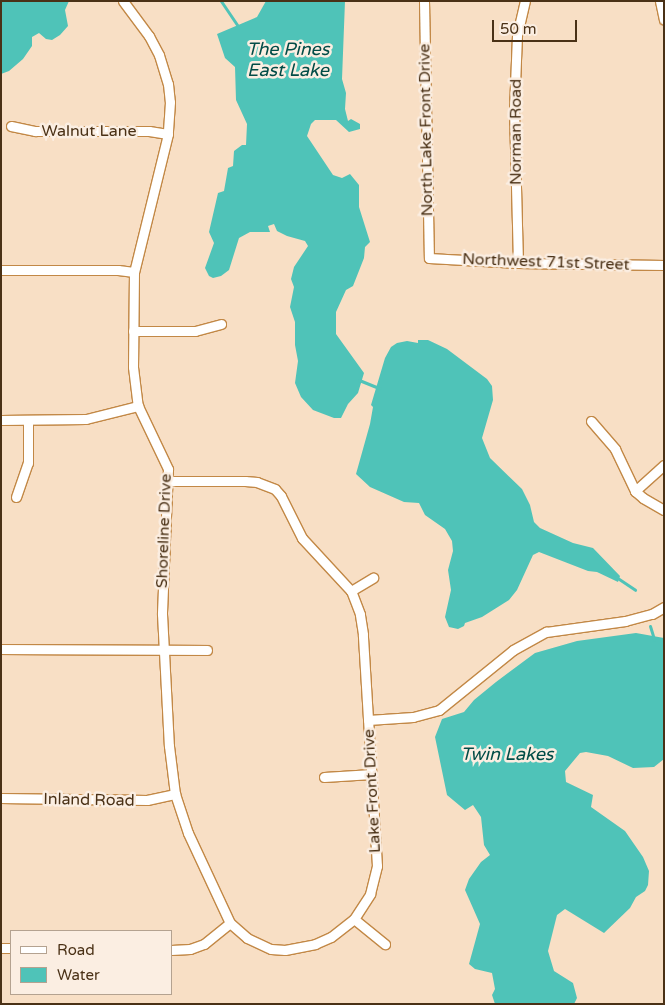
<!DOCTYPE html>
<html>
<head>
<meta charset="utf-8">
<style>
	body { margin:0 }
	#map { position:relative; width:665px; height:1005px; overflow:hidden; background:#f8dfc5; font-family:"Varela Round",sans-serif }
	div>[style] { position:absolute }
	.water>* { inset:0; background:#4fc3b8 }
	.stream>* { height:3px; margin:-1.5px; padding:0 1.5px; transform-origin:1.5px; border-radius:1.5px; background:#4fc3b8 }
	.roads { filter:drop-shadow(1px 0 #c28846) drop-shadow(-1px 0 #c28846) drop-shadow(0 1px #c28846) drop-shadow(0 -1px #c28846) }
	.minor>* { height:9px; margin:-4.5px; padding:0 4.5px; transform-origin:4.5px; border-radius:4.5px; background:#fff }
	span { translate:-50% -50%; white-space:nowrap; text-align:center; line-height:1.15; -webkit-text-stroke:5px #fbeee2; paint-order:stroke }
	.street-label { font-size:16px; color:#4a3116 }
	.water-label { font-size:18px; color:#024c47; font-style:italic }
	.frame { position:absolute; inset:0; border:2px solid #4a3116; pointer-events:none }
	.legend { position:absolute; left:10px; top:930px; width:162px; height:65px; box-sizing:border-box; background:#fbeee2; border:1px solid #b4a290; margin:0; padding:6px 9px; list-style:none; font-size:15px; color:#4a3116 }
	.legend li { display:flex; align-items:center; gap:10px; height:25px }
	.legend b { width:25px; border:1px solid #b4a290 }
	.scale { position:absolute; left:492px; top:20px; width:85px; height:22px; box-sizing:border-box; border:2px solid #4a3116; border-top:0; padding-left:6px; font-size:15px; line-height:18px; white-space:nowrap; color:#4a3116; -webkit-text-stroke:4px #fbeee2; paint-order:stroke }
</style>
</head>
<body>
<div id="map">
	<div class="water">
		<i style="clip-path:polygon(1px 1px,69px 1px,65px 10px,68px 26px,60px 35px,52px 40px,46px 39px,39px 33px,32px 37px,32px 46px,23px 59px,9px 71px,1px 74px)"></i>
		<i style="clip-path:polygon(266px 1px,345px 1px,342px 79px,346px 93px,345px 109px,348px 121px,351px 119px,360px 124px,360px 129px,349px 132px,336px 120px,315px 120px,311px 124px,307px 136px,333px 175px,342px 178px,350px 174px,359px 185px,359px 207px,370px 242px,365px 247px,364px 258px,353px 286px,346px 290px,336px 312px,336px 334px,364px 373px,358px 393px,348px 404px,341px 418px,334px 418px,313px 410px,301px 397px,295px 383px,298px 361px,295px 345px,295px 322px,290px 307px,294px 287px,291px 279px,294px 267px,308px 246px,305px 241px,287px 236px,277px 231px,274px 224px,268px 226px,270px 232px,250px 232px,239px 238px,229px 270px,221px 276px,213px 278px,209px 276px,205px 268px,214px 243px,209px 232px,218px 193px,224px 191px,228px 168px,233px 166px,234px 151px,242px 145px,246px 145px,247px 124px,236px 100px,235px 67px,225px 58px,217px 34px,257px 17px)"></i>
		<i style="clip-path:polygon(418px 340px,428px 340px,447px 349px,487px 379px,492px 386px,493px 400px,482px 438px,490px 458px,522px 489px,530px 505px,534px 522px,540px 528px,573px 543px,593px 548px,620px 576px,618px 582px,597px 572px,588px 571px,539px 552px,533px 555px,517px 590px,509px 600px,482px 617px,465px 623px,464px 626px,458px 629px,449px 627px,445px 617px,451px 590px,448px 570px,453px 551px,452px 541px,445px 529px,425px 515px,419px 503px,404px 502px,370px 487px,356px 474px,370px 424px,373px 407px,371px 405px,385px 358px,391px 347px,397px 343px,407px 341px,418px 343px)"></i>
		<i style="clip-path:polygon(636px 633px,664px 638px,664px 759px,654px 767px,633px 768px,608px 756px,586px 752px,580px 753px,565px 771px,566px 782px,593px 795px,591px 807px,625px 831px,643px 857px,649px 871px,648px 885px,645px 891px,636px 897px,630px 908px,604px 933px,565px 909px,557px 915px,548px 951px,554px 971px,573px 983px,577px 998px,574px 1004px,495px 1004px,492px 995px,495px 989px,492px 973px,475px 969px,469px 964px,480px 924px,465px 890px,469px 879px,481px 862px,490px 855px,484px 845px,481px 817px,473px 805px,465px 810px,447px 795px,435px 737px,442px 719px,464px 712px,474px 700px,496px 682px,535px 653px,577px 641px)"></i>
	</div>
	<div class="stream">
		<i style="left:221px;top:1px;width:32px;rotate:56deg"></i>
		<i style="left:359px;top:380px;width:22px;rotate:22deg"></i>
		<i style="left:616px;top:577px;width:23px;rotate:34deg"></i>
		<i style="left:650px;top:626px;width:14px;rotate:73deg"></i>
	</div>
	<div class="roads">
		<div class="minor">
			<i style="left:123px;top:1px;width:44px;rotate:53.4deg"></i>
			<i style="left:149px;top:36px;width:21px;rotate:62deg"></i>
			<i style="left:159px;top:55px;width:30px;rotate:73deg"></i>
			<i style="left:168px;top:84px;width:18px;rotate:84deg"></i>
			<i style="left:170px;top:102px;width:32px;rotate:94deg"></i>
			<i style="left:168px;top:134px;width:142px;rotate:103.8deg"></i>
			<i style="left:134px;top:272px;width:95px;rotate:90.6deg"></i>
			<i style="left:133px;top:367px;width:39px;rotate:83deg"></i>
			<i style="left:138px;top:406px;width:70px;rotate:64.5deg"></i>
			<i style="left:168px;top:469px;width:145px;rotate:92.4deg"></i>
			<i style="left:162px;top:614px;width:132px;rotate:87deg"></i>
			<i style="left:169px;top:746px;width:48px;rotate:82.9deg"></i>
			<i style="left:175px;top:794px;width:41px;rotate:71.6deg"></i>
			<i style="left:188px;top:833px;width:99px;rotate:65deg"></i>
			<i style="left:230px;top:923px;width:23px;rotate:41deg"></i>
			<i style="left:247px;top:938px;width:26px;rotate:25deg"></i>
			<i style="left:271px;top:949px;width:14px;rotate:4deg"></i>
			<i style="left:285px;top:950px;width:31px;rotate:-11deg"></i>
			<i style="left:315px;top:944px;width:17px;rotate:-24deg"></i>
			<i style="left:331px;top:937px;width:29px;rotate:-38deg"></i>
			<i style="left:354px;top:919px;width:30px;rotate:-57deg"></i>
			<i style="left:370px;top:894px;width:29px;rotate:-76deg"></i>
			<i style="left:377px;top:866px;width:232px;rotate:-93.5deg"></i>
			<i style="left:363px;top:634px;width:20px;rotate:-99deg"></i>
			<i style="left:360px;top:614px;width:25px;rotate:-111deg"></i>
			<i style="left:351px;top:591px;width:72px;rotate:-132.8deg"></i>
			<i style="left:302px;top:538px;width:47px;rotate:-116.6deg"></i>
			<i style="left:281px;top:496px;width:9px;rotate:-131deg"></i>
			<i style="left:275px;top:489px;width:19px;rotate:-159deg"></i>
			<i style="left:257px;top:482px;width:12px;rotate:-175deg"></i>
			<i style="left:245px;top:481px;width:76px;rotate:180deg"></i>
			<i style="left:424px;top:1px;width:257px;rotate:88.9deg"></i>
			<i style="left:429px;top:258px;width:89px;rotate:3.2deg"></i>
			<i style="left:518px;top:263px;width:146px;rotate:0.8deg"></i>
			<i style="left:660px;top:1px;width:19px;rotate:78deg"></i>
			<i style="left:11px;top:126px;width:25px;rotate:12deg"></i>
			<i style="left:35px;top:131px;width:114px"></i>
			<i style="left:149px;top:131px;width:19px;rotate:9deg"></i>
			<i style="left:518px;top:263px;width:153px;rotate:-91.5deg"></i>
			<i style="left:514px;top:110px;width:75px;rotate:-87.7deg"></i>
			<i style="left:517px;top:35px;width:35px;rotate:-77deg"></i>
			<i style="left:1px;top:270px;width:117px"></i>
			<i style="left:118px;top:270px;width:16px;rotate:7deg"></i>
			<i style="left:133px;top:331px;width:62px"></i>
			<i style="left:195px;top:331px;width:27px;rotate:-15deg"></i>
			<i style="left:1px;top:420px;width:85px;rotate:-0.7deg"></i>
			<i style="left:86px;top:419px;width:54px;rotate:-14deg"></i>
			<i style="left:591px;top:421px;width:37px;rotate:49deg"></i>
			<i style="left:615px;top:449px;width:47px;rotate:64.5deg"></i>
			<i style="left:635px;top:491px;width:11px;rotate:41deg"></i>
			<i style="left:643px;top:498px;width:24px;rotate:30deg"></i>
			<i style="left:635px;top:491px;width:39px;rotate:-42deg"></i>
			<i style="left:16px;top:497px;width:36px;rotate:-71deg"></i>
			<i style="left:28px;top:463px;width:43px;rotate:-90deg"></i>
			<i style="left:351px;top:591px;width:26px;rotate:-31deg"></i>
			<i style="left:1px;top:649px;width:206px;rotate:0.3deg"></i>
			<i style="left:368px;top:720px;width:45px;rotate:-3.8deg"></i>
			<i style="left:413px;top:717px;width:27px;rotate:-15deg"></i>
			<i style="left:439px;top:710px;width:95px;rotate:-39deg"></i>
			<i style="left:513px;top:650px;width:38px;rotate:-29deg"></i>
			<i style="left:546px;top:632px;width:80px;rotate:-7.9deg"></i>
			<i style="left:625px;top:621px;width:28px;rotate:-15deg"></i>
			<i style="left:652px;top:614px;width:14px;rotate:-30deg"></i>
			<i style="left:324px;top:777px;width:48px;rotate:-3.6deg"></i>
			<i style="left:1px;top:798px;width:146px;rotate:0.8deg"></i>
			<i style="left:147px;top:800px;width:29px;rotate:-12deg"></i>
			<i style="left:354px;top:919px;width:40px;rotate:39deg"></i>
			<i style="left:1px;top:948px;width:10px"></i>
			<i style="left:171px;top:950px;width:19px;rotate:-3deg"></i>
			<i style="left:190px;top:949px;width:15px;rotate:-20deg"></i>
			<i style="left:204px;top:944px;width:33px;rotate:-39deg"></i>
		</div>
	</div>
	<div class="street-label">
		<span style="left:426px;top:130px;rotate:-91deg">North Lake Front Drive</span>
		<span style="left:89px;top:131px">Walnut Lane</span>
		<span style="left:516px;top:132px;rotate:-90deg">Norman Road</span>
		<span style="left:546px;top:262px;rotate:2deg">Northwest 71st Street</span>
		<span style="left:164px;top:531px;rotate:-88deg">Shoreline Drive</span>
		<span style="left:372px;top:791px;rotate:-93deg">Lake Front Drive</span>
		<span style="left:89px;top:800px;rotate:1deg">Inland Road</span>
	</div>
	<div class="water-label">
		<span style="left:288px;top:60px">The Pines<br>East Lake</span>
		<span style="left:507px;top:754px">Twin Lakes</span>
	</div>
	<div class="frame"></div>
	<ul class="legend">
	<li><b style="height:6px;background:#fff"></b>Road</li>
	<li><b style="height:14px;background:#4fc3b8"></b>Water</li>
	</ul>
	<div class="scale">50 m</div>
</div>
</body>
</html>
